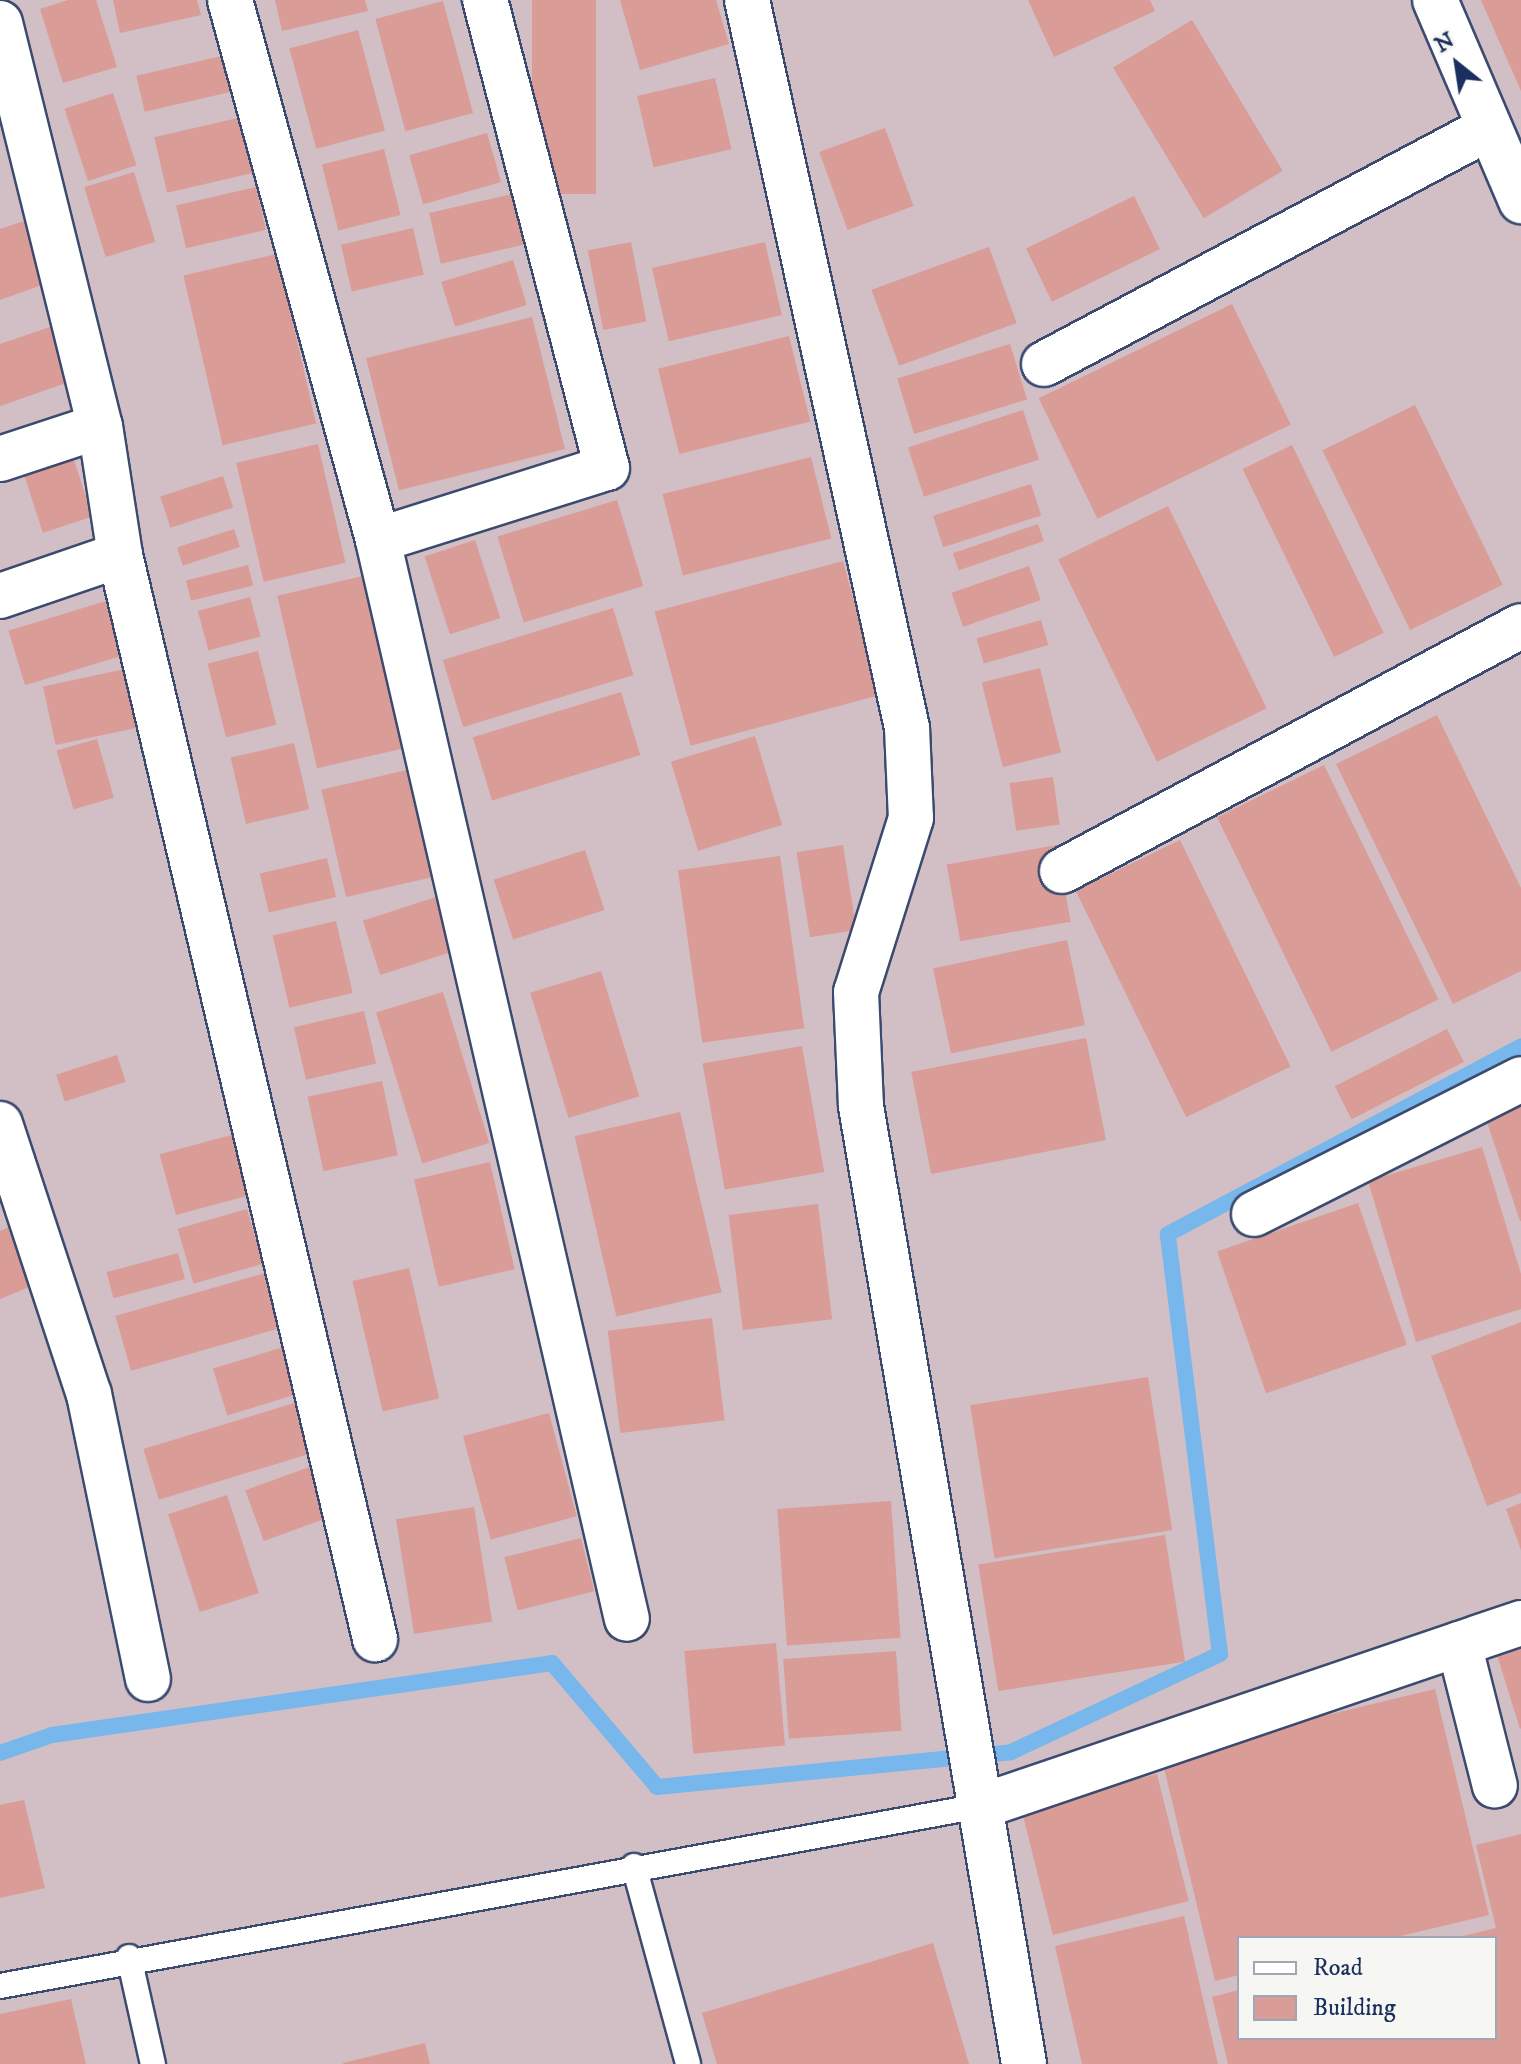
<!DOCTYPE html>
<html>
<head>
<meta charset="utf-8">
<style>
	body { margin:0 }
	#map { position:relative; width:1521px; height:2064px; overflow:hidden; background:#eeebd6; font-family:"IM FELL DW Pica",serif }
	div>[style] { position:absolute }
	.industrial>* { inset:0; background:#d2bec5 }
	.stream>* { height:16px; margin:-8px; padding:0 8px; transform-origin:8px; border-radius:8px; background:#78b7eb }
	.building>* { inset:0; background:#da9c96; transform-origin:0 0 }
	.roads { filter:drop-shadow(2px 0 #3b4b70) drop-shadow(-2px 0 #3b4b70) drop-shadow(0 2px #3b4b70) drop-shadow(0 -2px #3b4b70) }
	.lane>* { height:24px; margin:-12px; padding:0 12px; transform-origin:12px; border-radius:12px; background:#fff }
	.street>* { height:44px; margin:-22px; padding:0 22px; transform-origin:22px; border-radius:22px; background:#fff }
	span { translate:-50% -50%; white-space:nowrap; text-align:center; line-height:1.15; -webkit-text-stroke:8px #f6f6f2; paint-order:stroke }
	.legend { position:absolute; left:1237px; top:1936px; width:260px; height:104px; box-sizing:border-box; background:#f6f6f2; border:2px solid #9ea6b7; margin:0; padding:10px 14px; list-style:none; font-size:24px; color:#1b2f5e }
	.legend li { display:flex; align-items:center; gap:16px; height:40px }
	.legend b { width:40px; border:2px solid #9ea6b7 }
	.north { position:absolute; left:1417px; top:24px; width:80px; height:80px; -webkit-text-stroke:6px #f6f6f2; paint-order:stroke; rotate:330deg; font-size:22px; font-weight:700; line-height:32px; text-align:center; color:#1b2f5e }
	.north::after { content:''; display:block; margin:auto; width:28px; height:36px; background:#1b2f5e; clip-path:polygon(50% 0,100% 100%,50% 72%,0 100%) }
</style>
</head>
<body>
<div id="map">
	<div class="industrial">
		<i style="clip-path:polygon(evenodd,0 0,1521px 0,1521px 2064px,0 2064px,0 0,1239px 1938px,1495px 1938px,1495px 2038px,1239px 2038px,1239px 1938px)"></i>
	</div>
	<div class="stream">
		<i style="left:0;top:1753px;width:55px;rotate:-19.1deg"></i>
		<i style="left:52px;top:1735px;width:505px;rotate:-8.19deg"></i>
		<i style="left:552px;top:1663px;width:162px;rotate:49.7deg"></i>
		<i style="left:657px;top:1787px;width:356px;rotate:-5.6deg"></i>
		<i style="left:1011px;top:1752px;width:231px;rotate:-25.1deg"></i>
		<i style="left:1220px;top:1654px;width:423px;rotate:-97.1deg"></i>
		<i style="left:1168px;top:1234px;width:400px;rotate:-28deg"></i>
	</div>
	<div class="building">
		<i style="clip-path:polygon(68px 0,96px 0,117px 67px,63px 83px,40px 9px)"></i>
		<i style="clip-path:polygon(113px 0,197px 0,201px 15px,120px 33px)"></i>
		<i style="clip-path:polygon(275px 0,365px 0,368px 11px,282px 31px)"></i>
		<i style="left:532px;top:0;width:64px;height:194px"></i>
		<i style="clip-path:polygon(620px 0,716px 0,729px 44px,640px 70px)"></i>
		<i style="clip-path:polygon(1028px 0,1150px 0,1155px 11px,1054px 57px)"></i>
		<i style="clip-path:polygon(1481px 0,1521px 0,1521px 91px)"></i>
		<i style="left:443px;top:1px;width:116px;height:70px;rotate:75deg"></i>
		<i style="left:1192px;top:20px;width:176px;height:92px;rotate:59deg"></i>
		<i style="left:358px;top:30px;width:104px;height:71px;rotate:75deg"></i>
		<i style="left:226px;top:55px;width:37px;height:92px;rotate:77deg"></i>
		<i style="left:715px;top:78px;width:73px;height:80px;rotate:77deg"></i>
		<i style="left:113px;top:93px;width:76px;height:51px;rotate:72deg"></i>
		<i style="left:242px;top:117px;width:57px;height:90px;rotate:77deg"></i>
		<i style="left:885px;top:128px;width:83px;height:70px;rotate:70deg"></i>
		<i style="left:487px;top:133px;width:51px;height:81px;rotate:74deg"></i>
		<i style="left:384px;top:149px;width:68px;height:64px;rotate:76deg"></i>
		<i style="left:134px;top:172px;width:73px;height:52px;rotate:73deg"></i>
		<i style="left:256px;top:187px;width:44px;height:82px;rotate:77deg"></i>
		<i style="left:512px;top:194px;width:52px;height:85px;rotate:77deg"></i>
		<i style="left:1134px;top:196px;width:59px;height:120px;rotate:64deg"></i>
		<i style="clip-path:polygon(24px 221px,45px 284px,0 300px,0 229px)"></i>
		<i style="left:413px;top:228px;width:48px;height:74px;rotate:77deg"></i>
		<i style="left:631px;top:242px;width:81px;height:44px;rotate:79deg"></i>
		<i style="left:765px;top:242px;width:75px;height:116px;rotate:77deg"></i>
		<i style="left:989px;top:247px;width:81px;height:125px;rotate:70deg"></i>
		<i style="left:277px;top:254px;width:174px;height:96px;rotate:77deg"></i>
		<i style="left:513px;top:260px;width:47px;height:75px;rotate:73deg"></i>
		<i style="left:1232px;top:304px;width:134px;height:215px;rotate:64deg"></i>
		<i style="left:532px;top:317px;width:136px;height:171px;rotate:76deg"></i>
		<i style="clip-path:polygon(50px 327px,69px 382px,0 406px,0 344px)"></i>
		<i style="left:789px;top:336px;width:88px;height:135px;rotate:76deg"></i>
		<i style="left:1010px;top:344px;width:58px;height:118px;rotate:73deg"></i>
		<i style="left:1415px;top:405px;width:200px;height:103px;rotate:64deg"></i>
		<i style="left:1023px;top:410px;width:52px;height:121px;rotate:72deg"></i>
		<i style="left:318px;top:444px;width:122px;height:84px;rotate:77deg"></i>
		<i style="left:1292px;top:445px;width:209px;height:55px;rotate:64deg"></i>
		<i style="left:71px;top:451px;width:69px;height:52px;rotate:72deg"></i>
		<i style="left:811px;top:457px;width:84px;height:153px;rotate:76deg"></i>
		<i style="left:223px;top:476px;width:33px;height:66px;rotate:72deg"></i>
		<i style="left:1031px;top:484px;width:33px;height:103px;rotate:72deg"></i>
		<i style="left:617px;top:500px;width:90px;height:125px;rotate:73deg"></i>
		<i style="left:1168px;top:506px;width:225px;height:122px;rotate:64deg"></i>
		<i style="left:1038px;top:524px;width:18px;height:90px;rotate:71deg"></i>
		<i style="left:234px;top:529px;width:19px;height:60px;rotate:72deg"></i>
		<i style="left:475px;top:540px;width:82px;height:53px;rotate:72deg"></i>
		<i style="left:843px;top:561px;width:139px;height:195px;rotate:75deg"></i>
		<i style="left:248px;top:565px;width:21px;height:64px;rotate:76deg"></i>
		<i style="left:1029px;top:566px;width:36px;height:82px;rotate:71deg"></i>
		<i style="left:363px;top:576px;width:177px;height:88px;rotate:77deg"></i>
		<i style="left:250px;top:597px;width:41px;height:54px;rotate:75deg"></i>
		<i style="left:106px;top:601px;width:57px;height:102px;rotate:73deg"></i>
		<i style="left:613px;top:608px;width:70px;height:178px;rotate:73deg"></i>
		<i style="left:1041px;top:620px;width:26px;height:67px;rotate:74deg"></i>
		<i style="left:258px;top:651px;width:76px;height:52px;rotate:76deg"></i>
		<i style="left:139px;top:666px;width:60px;height:98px;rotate:78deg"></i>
		<i style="left:1040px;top:668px;width:87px;height:60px;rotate:76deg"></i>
		<i style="left:621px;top:692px;width:66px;height:155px;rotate:73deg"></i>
		<i style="clip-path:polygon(1437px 715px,1521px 888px,1521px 971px,1453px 1004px,1336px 764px)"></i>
		<i style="left:755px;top:736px;width:93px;height:88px;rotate:73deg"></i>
		<i style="left:97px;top:739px;width:61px;height:42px;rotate:74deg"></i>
		<i style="left:294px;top:743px;width:68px;height:65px;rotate:77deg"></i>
		<i style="left:1324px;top:765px;width:261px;height:119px;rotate:64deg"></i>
		<i style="left:411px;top:769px;width:110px;height:92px;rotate:77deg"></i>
		<i style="left:1053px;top:777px;width:48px;height:44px;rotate:82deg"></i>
		<i style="left:1180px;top:840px;width:252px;height:116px;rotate:64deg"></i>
		<i style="left:843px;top:845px;width:86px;height:47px;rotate:81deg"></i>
		<i style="left:1057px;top:845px;width:78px;height:112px;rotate:80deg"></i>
		<i style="left:585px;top:850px;width:63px;height:96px;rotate:72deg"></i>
		<i style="left:780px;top:856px;width:174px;height:103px;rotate:82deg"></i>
		<i style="left:327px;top:858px;width:40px;height:69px;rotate:77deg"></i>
		<i style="left:436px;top:897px;width:57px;height:77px;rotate:72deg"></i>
		<i style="left:336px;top:921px;width:74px;height:65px;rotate:77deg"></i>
		<i style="left:1067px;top:940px;width:87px;height:137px;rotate:78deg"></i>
		<i style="left:601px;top:971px;width:131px;height:74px;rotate:73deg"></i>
		<i style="left:443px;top:992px;width:158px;height:70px;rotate:73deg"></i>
		<i style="left:364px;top:1011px;width:54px;height:72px;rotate:77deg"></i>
		<i style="left:1447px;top:1029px;width:37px;height:126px;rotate:63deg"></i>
		<i style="left:1086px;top:1038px;width:104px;height:178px;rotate:79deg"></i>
		<i style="left:802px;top:1046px;width:128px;height:101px;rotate:80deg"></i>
		<i style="left:117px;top:1055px;width:28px;height:64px;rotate:72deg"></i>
		<i style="left:382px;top:1081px;width:76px;height:76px;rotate:78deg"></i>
		<i style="clip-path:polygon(1521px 1097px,1521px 1221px,1520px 1221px,1483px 1110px)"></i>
		<i style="left:680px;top:1112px;width:185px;height:108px;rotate:77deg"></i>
		<i style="left:235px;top:1134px;width:63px;height:78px;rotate:75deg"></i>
		<i style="clip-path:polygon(1482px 1147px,1521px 1274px,1521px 1309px,1416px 1342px,1368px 1181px)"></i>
		<i style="left:490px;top:1162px;width:110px;height:78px;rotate:77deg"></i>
		<i style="left:1358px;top:1203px;width:150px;height:149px;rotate:71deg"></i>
		<i style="left:818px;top:1204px;width:116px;height:90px;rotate:83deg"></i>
		<i style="left:247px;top:1209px;width:57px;height:72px;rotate:74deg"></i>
		<i style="clip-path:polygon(11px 1226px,34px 1285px,0 1299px,0 1231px)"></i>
		<i style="left:178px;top:1253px;width:27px;height:74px;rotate:75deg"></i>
		<i style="left:409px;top:1268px;width:134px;height:58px;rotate:77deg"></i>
		<i style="left:272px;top:1271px;width:57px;height:163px;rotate:74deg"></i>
		<i style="left:712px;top:1318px;width:103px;height:105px;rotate:83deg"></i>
		<i style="clip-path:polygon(1521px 1322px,1521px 1493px,1487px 1506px,1431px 1356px)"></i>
		<i style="left:300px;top:1342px;width:49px;height:91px;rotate:73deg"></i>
		<i style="left:1148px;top:1377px;width:155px;height:180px;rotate:81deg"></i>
		<i style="left:304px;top:1400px;width:53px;height:168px;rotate:73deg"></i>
		<i style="left:549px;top:1413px;width:107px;height:89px;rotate:75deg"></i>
		<i style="left:312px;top:1466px;width:54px;height:71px;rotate:70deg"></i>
		<i style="left:227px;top:1495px;width:103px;height:62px;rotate:72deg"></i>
		<i style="left:891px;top:1501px;width:137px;height:114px;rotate:86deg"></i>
		<i style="clip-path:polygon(1521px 1503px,1521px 1550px,1506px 1509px)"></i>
		<i style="left:474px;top:1507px;width:116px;height:79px;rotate:81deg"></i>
		<i style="left:1165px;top:1535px;width:128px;height:189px;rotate:81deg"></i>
		<i style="left:581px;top:1538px;width:55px;height:79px;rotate:76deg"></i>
		<i style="clip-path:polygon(1521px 1633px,1521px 1728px,1520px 1729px,1493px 1642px)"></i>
		<i style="left:776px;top:1643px;width:103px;height:92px;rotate:85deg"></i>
		<i style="left:896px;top:1651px;width:80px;height:113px;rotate:86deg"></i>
		<i style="clip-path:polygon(1435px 1689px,1489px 1915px,1392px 1938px,1239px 1938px,1239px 1975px,1215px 1981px,1161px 1755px)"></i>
		<i style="left:1157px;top:1774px;width:131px;height:140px;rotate:76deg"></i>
		<i style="clip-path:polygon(24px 1800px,45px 1888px,0 1898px,0 1805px)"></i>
		<i style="clip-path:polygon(1521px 1834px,1521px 2064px,1228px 2064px,1212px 1997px,1239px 1990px,1239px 2038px,1495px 2038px,1495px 1938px,1459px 1937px,1496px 1928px,1476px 1845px)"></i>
		<i style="clip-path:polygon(1184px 1916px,1218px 2064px,1082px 2064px,1055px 1946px)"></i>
		<i style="clip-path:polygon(933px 1943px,969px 2064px,717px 2064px,702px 2013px)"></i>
		<i style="clip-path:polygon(71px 1999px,86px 2064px,0 2064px,0 2014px)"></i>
		<i style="clip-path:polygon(425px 2043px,430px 2064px,343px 2064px,343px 2063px)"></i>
	</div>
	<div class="roads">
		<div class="lane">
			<i style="left:634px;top:1866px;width:205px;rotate:74.7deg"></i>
			<i style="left:129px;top:1957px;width:110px;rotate:77.4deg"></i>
			<i style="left:0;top:1986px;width:1001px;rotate:-10.41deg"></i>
		</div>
		<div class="street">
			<i style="left:230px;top:0;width:560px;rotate:74.67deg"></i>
			<i style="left:378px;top:540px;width:1107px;rotate:77.01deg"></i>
			<i style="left:747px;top:0;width:745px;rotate:77.6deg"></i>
			<i style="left:907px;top:728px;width:90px;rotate:87.5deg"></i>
			<i style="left:911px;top:818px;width:182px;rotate:107.5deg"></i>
			<i style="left:856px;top:992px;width:114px;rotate:87.5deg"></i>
			<i style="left:861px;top:1106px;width:972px;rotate:80.34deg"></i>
			<i style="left:1435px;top:0;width:219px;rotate:66.8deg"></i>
			<i style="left:0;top:23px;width:415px;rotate:76.1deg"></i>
			<i style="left:1044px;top:364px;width:504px;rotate:-27.94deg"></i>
			<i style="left:0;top:459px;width:105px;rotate:-18.3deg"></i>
			<i style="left:100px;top:426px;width:131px;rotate:81.2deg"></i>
			<i style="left:378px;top:540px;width:240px;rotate:-17.5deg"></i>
			<i style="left:607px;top:468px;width:484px;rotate:-104.6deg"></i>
			<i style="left:0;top:596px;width:127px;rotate:-18.9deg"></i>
			<i style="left:120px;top:555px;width:1114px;rotate:76.76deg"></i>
			<i style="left:1062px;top:871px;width:520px;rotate:-28.09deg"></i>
			<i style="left:0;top:1124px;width:284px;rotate:71.8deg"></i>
			<i style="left:89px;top:1394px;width:291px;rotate:78.3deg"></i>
			<i style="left:1254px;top:1214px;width:299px;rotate:-26.8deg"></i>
			<i style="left:1459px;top:1644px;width:146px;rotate:75.8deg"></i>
			<i style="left:985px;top:1805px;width:566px;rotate:-18.76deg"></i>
		</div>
	</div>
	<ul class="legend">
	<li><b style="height:10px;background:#fff"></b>Road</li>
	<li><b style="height:22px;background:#da9c96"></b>Building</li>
	</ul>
	<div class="north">N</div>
</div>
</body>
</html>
